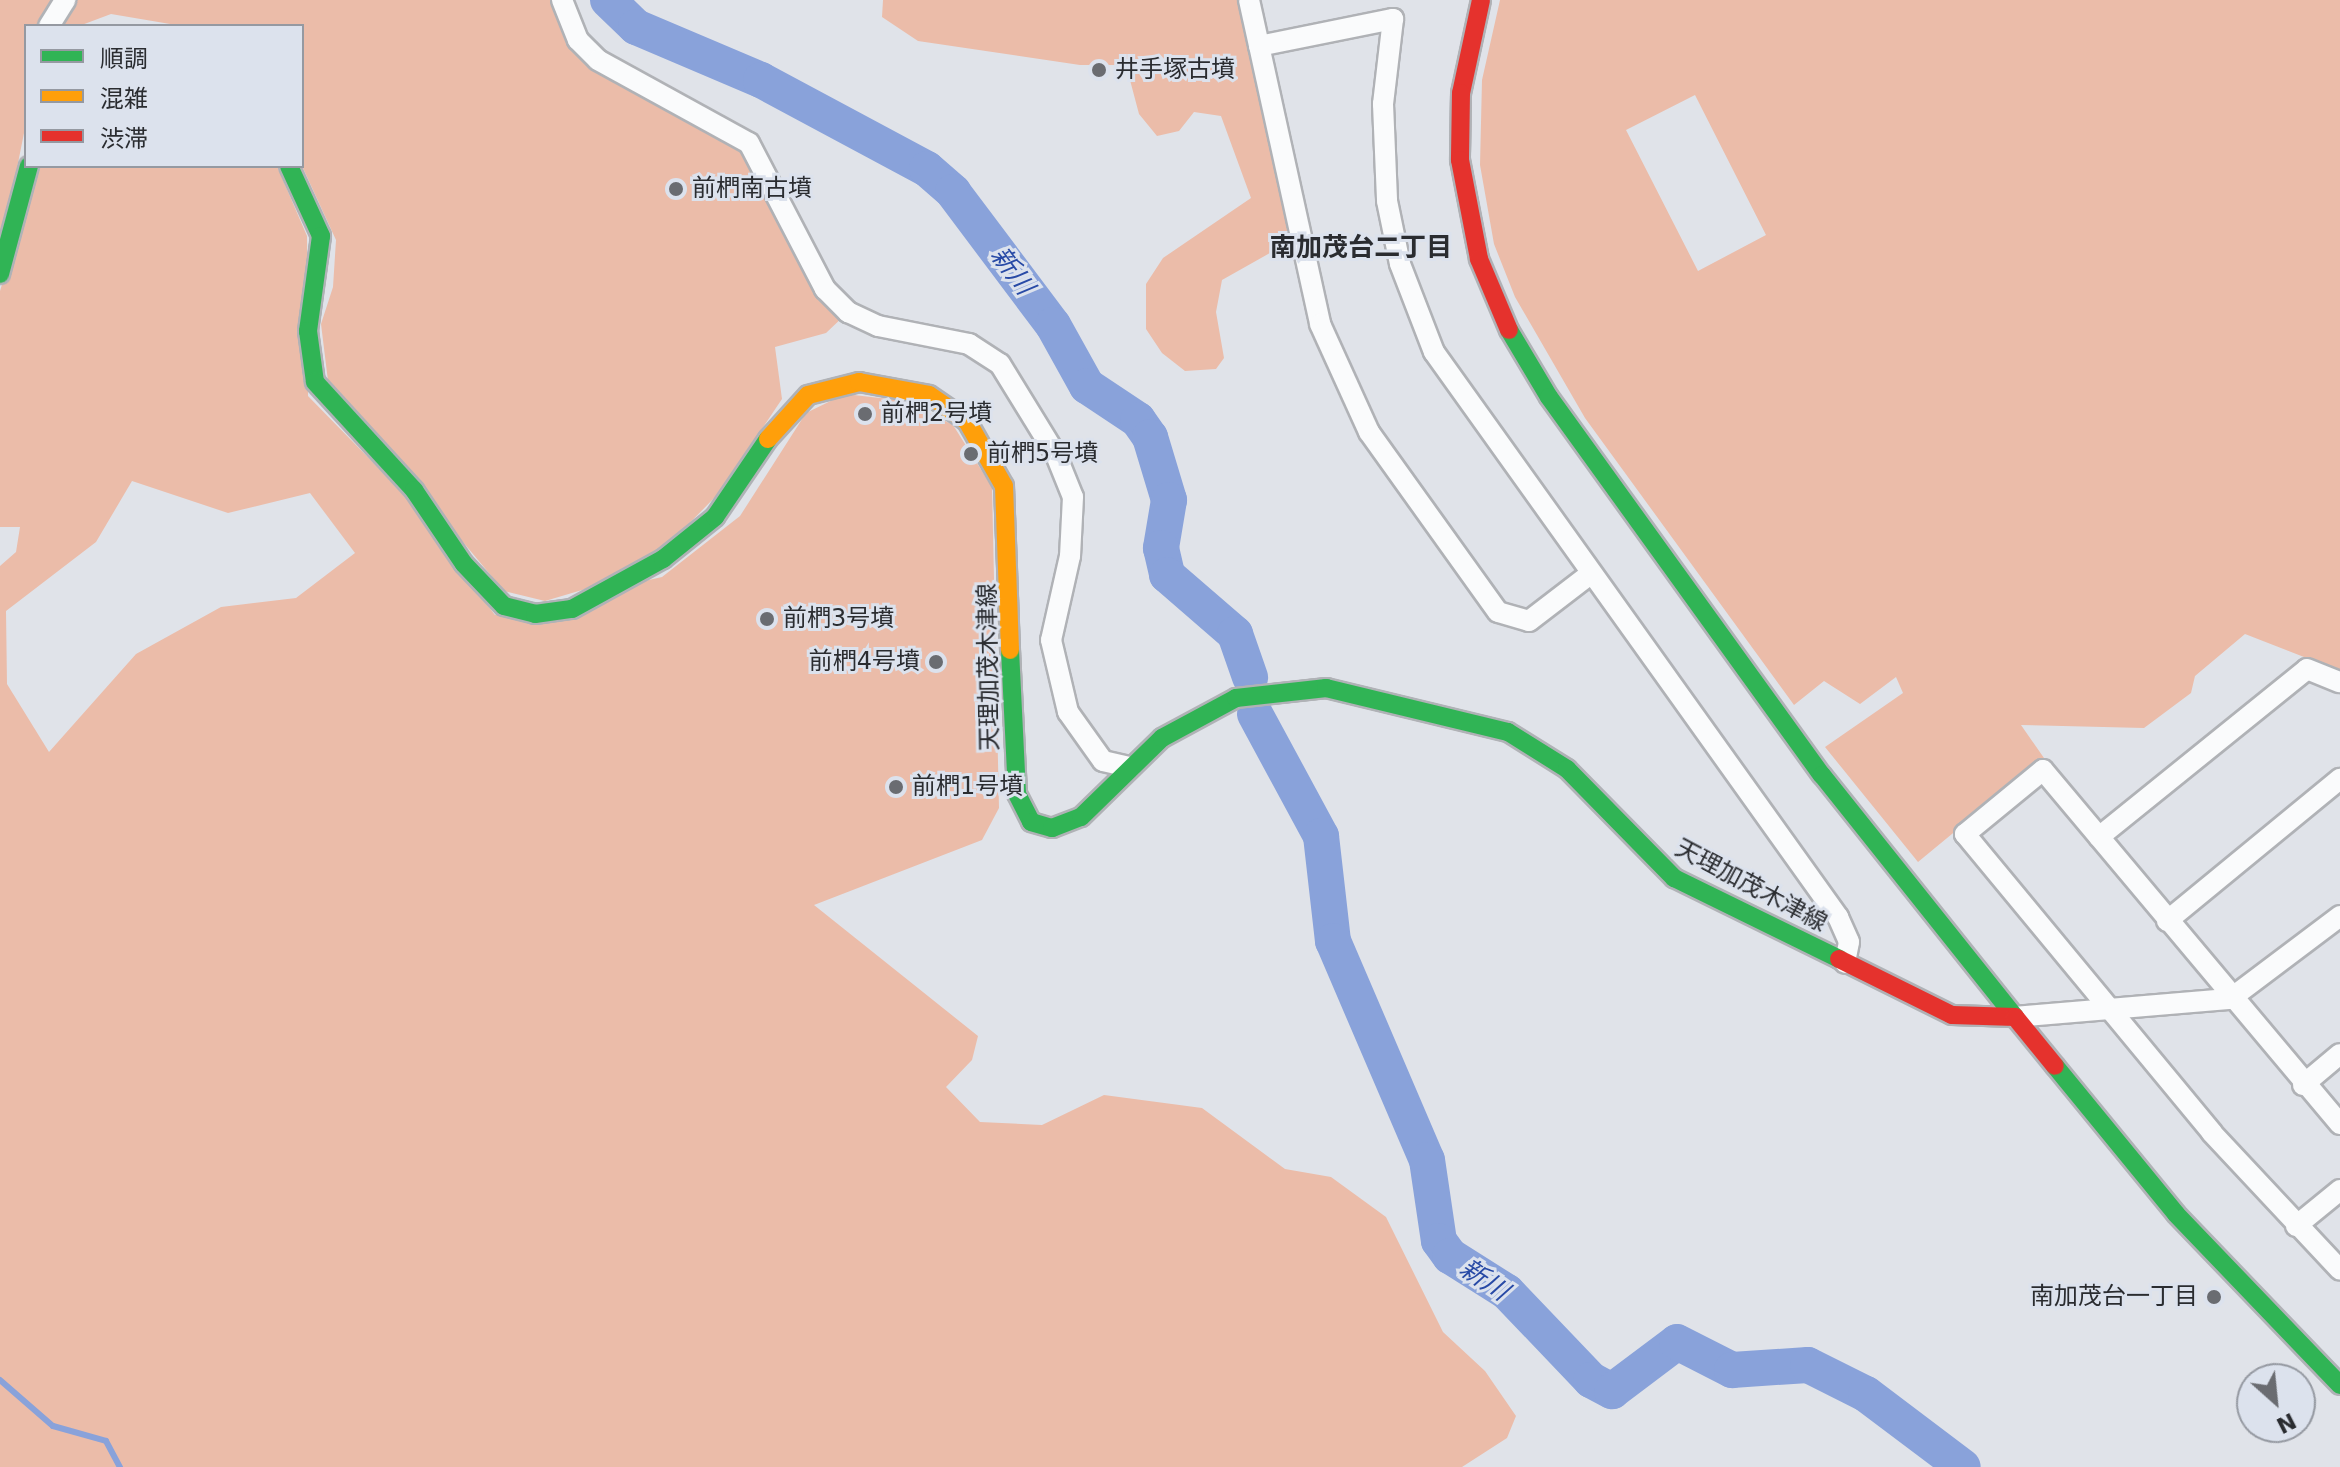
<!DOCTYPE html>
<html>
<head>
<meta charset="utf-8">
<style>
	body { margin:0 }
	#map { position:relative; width:2340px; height:1467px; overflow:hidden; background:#e0e3e9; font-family:"DejaVu Sans","Noto Sans JP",sans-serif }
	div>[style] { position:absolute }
	.green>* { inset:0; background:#ebbca9 }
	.stream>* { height:6px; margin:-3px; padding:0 3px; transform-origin:3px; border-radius:3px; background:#89a2da }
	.river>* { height:36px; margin:-18px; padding:0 18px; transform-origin:18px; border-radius:18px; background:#89a2da }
	.roads { filter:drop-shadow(2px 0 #b0b2b6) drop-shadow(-2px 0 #b0b2b6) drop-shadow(0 2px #b0b2b6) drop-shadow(0 -2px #b0b2b6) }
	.street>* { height:20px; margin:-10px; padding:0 10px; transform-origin:10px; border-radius:10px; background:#fafbfc }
	.fast>* { height:18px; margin:-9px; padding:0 9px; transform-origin:9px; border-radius:9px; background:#30b455 }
	.slow>* { height:18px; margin:-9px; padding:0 9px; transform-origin:9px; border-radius:9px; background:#ff9f0a }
	.jam>* { height:18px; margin:-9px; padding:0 9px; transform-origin:9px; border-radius:9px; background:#e5322d }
	.dots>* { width:22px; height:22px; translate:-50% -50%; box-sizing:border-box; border:4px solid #dce2ed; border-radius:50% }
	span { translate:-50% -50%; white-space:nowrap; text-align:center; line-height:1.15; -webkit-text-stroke:6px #dce2ed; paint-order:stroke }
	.poi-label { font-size:24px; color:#2a2c30 }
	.left { translate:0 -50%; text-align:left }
	.right { translate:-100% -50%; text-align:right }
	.street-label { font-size:24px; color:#2a2c30 }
	.neighbourhood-label { font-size:26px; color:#2a2c30; font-weight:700 }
	.water-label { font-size:26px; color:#284aa6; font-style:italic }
	.legend { position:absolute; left:24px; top:24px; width:280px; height:144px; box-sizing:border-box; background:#dce2ed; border:2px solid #9599a1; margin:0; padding:10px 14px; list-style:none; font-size:24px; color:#2a2c30 }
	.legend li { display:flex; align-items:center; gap:16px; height:40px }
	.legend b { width:40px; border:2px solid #9599a1 }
	.north { position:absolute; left:2236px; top:1363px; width:80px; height:80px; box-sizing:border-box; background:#dce2ed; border:2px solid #9599a1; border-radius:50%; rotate:153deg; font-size:22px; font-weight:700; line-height:32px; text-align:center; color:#2a2c30 }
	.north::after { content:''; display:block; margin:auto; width:28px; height:36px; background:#6a6c71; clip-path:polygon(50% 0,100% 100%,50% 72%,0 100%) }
</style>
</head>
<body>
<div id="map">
	<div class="green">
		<i style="clip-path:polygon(0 0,556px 0,567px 33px,743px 147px,846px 314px,826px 333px,775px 347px,782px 399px,719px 493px,671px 542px,599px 585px,545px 601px,504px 591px,328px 381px,321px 324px,333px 287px,336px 240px,302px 166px,302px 26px,182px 26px,111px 14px,79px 26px,26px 26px,26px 123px,0 253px)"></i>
		<i style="clip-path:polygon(883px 0,1244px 0,1293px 240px,1222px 280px,1216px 312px,1224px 358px,1216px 369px,1185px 371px,1162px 353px,1146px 329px,1146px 284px,1163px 258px,1251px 198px,1221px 116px,1194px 112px,1179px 131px,1157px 136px,1139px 114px,1126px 65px,1080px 65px,918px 41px,882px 17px)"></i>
		<i style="clip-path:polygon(evenodd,1500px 0,2340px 0,2340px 671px,2245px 634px,2195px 676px,2191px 693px,2144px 728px,2021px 725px,2044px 758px,1918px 862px,1825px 747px,1903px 693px,1896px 677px,1860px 704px,1824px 681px,1794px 705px,1585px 418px,1515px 297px,1494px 244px,1480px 165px,1482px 80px,1500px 0,1695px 95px,1766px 235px,1698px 271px,1626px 130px,1695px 95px)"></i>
		<i style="clip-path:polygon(evenodd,38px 166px,277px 166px,307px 236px,308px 396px,402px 492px,495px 615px,662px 577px,740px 516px,806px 413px,845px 394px,906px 401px,953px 425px,992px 487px,999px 808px,982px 840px,814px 905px,978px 1036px,972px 1060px,946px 1087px,980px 1122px,1042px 1125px,1104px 1095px,1202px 1108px,1285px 1169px,1331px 1177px,1386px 1217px,1443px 1332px,1485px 1371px,1516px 1416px,1507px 1438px,1462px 1467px,0 1467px,0 566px,16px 552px,20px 527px,0 527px,0 291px,38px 166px,132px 481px,228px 513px,310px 493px,355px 553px,296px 598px,221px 607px,136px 654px,49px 752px,7px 684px,6px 611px,96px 542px,132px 481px)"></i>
	</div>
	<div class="stream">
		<i style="left:0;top:1380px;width:70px;rotate:41deg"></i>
		<i style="left:53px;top:1426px;width:55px;rotate:15.8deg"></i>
		<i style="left:106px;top:1441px;width:30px;rotate:62deg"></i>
	</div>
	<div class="river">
		<i style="left:608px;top:0;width:39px;rotate:44deg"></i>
		<i style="left:636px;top:27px;width:136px;rotate:23deg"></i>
		<i style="left:761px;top:80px;width:188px;rotate:28.2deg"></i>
		<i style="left:927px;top:169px;width:35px;rotate:41deg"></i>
		<i style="left:953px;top:192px;width:166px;rotate:53.1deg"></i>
		<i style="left:1053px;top:325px;width:70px;rotate:60.9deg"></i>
		<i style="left:1087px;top:386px;width:61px;rotate:33.7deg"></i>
		<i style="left:1138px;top:420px;width:21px;rotate:55deg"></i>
		<i style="left:1150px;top:437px;width:66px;rotate:73.2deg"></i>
		<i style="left:1169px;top:500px;width:49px;rotate:99.5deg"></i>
		<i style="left:1161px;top:548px;width:28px;rotate:77deg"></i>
		<i style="left:1167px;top:575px;width:90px;rotate:40.9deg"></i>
		<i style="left:1235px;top:634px;width:46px;rotate:70.8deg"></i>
		<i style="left:1255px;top:714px;width:139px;rotate:61.6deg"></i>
		<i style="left:1321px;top:836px;width:106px;rotate:83.5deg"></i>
		<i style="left:1333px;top:941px;width:238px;rotate:66.8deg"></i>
		<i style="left:1427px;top:1160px;width:82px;rotate:81.6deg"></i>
		<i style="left:1439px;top:1241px;width:19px;rotate:54deg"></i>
		<i style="left:1450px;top:1256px;width:67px;rotate:32.3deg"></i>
		<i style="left:1507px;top:1292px;width:122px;rotate:46.3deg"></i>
		<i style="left:1591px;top:1380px;width:24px;rotate:28deg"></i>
		<i style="left:1612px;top:1391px;width:81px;rotate:-37deg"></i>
		<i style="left:1677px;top:1342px;width:62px;rotate:27deg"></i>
		<i style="left:1732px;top:1370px;width:76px;rotate:-3.8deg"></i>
		<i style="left:1808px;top:1365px;width:65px;rotate:26.6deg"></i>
		<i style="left:1866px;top:1394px;width:121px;rotate:37deg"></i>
	</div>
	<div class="roads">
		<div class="street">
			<i style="left:562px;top:0;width:43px;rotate:68.2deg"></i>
			<i style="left:578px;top:40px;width:28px;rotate:45deg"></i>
			<i style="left:598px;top:60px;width:172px;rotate:28.8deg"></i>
			<i style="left:749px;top:143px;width:165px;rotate:62.5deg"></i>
			<i style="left:825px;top:289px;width:33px;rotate:45deg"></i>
			<i style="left:848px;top:312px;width:33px;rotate:25deg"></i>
			<i style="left:878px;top:326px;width:93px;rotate:11.2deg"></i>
			<i style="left:969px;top:344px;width:37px;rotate:33deg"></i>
			<i style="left:1000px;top:364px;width:107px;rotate:58.4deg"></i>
			<i style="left:1056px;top:455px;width:45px;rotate:68deg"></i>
			<i style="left:1073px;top:497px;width:59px;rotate:92.9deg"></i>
			<i style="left:1070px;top:556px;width:86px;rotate:102.7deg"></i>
			<i style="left:1051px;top:640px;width:74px;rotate:76.7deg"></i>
			<i style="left:1068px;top:712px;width:60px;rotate:54.5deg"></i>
			<i style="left:1103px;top:761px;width:28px;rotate:13deg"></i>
			<i style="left:1249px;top:0;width:332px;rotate:77.6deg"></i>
			<i style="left:1320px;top:324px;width:119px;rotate:65.6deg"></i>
			<i style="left:1369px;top:432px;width:221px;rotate:54.4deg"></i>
			<i style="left:1498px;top:612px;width:32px;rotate:16deg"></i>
			<i style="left:1529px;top:621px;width:76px;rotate:-37.5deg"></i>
			<i style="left:49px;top:26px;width:31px;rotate:-58deg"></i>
			<i style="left:1259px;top:46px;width:137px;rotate:-11.4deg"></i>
			<i style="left:1393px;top:19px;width:86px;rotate:96.7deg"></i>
			<i style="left:1383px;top:104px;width:97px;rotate:87.6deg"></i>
			<i style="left:1387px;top:201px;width:64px;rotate:78.3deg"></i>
			<i style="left:1400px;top:264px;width:94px;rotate:68.9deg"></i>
			<i style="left:1434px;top:352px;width:695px;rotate:54.43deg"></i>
			<i style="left:1838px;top:917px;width:27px;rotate:66deg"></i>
			<i style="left:1849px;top:942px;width:21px;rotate:101deg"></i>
			<i style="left:2099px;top:837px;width:267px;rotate:-38.9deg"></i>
			<i style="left:2307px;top:669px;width:35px;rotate:22deg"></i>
			<i style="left:2167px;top:921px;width:224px;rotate:-39.4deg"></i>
			<i style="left:2015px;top:1017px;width:216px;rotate:-4.8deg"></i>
			<i style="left:2230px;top:999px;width:138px;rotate:-37deg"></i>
			<i style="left:2303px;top:1085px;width:48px;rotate:-40deg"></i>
			<i style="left:2340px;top:1124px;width:462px;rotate:-130deg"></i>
			<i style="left:2043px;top:770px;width:101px;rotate:140.6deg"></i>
			<i style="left:1965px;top:834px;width:388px;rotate:50.4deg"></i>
			<i style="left:2212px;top:1133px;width:187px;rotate:46.9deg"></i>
			<i style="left:2296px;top:1226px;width:57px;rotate:-39.3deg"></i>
		</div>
		<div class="fast">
			<i style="left:289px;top:166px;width:77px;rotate:65.4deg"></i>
			<i style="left:321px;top:236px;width:96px;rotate:97.8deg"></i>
			<i style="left:308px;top:331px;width:51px;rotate:82.2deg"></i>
			<i style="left:315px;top:382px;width:147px;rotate:47.5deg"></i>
			<i style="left:414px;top:490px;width:89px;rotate:56deg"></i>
			<i style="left:464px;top:564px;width:58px;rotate:46.4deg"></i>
			<i style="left:504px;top:606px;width:32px;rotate:14deg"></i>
			<i style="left:535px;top:614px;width:37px;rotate:-8deg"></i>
			<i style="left:572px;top:609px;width:104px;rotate:-28.8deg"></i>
			<i style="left:663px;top:559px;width:67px;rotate:-38.9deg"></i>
			<i style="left:715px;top:517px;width:94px;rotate:-55.8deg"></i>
			<i style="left:0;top:274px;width:112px;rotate:-75deg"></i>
			<i style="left:1509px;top:330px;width:78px;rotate:59.2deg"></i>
			<i style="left:1549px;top:397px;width:466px;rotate:54.2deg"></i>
			<i style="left:1822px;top:775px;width:310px;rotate:51.4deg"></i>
			<i style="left:1010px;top:650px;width:144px;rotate:87.2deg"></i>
			<i style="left:1017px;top:794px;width:31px;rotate:63deg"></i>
			<i style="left:1031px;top:822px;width:22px;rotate:16deg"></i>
			<i style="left:1052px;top:828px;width:31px;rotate:-21deg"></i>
			<i style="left:1081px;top:817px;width:113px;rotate:-44.3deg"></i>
			<i style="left:1162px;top:738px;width:84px;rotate:-28.4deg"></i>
			<i style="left:1236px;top:698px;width:91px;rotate:-6.3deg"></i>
			<i style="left:1326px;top:688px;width:187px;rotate:13.6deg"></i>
			<i style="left:1508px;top:732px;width:70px;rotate:32.1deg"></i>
			<i style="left:1567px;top:769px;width:153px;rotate:45.5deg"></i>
			<i style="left:1674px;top:878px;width:184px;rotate:26.1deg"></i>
			<i style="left:2055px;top:1066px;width:191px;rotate:50.7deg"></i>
			<i style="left:2176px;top:1214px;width:237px;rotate:46.2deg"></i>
		</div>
		<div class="slow">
			<i style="left:768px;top:439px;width:59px;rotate:-47.7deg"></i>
			<i style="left:808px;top:395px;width:53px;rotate:-14.3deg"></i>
			<i style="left:859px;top:382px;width:71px;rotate:10.5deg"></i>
			<i style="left:929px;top:395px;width:46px;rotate:34.4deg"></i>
			<i style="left:967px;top:421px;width:75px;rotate:60.4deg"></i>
			<i style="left:1004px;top:486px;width:164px;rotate:87.9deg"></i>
		</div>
		<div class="jam">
			<i style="left:1481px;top:0;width:95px;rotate:102.1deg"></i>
			<i style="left:1461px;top:93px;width:67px;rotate:90.9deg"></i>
			<i style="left:1460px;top:160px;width:101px;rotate:79.1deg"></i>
			<i style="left:1479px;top:259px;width:77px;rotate:67.1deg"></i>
			<i style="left:1839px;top:959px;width:126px;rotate:26.4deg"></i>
			<i style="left:1952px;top:1015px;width:63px;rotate:1.8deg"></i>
			<i style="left:2015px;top:1017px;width:63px;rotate:50.8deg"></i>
		</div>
	</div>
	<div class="dots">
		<i style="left:1099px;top:70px;background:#6a6c71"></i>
		<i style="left:676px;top:189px;background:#6a6c71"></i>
		<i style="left:865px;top:414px;background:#6a6c71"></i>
		<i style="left:971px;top:454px;background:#6a6c71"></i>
		<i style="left:767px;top:619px;background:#6a6c71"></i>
		<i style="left:936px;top:662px;background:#6a6c71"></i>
		<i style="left:896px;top:787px;background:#6a6c71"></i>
		<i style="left:2214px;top:1297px;background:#6a6c71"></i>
	</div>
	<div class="poi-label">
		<span class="left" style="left:1115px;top:70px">井手塚古墳</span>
		<span class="left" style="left:692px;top:189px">前椚南古墳</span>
		<span class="left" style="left:881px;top:414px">前椚2号墳</span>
		<span class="left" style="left:987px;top:454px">前椚5号墳</span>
		<span class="left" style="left:783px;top:619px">前椚3号墳</span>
		<span class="right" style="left:920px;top:662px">前椚4号墳</span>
		<span class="left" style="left:912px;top:787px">前椚1号墳</span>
		<span class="right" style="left:2198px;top:1297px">南加茂台一丁目</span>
	</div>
	<div class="street-label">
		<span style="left:989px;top:667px;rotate:-91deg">天理加茂木津線</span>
		<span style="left:1751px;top:886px;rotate:28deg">天理加茂木津線</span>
	</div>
	<div class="neighbourhood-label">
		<span style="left:1361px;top:248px">南加茂台二丁目</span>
	</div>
	<div class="water-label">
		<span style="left:1012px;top:271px;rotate:53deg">新川</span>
		<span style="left:1484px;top:1280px;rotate:34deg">新川</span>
	</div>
	<ul class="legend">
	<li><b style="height:10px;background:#30b455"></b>順調</li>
	<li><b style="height:10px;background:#ff9f0a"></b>混雑</li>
	<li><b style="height:10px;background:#e5322d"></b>渋滞</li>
	</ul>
	<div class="north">N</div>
</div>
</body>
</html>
